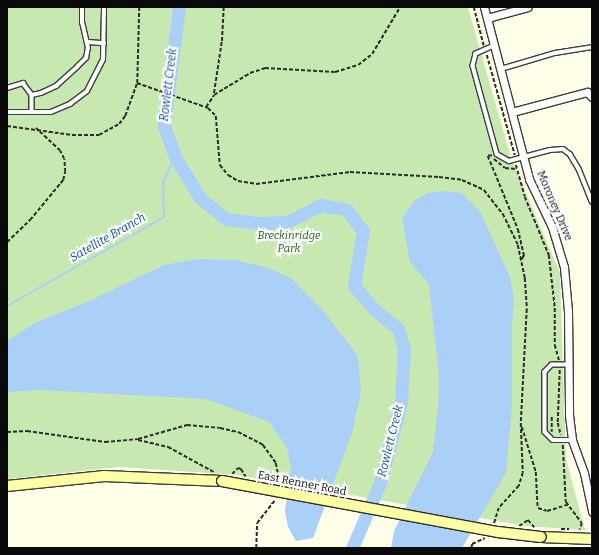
<!DOCTYPE html>
<html>
<head>
<meta charset="utf-8">
<style>
	body { margin:0 }
	#map { position:relative; width:599px; height:555px; overflow:hidden; background:#fffee8; font-family:Bitter,serif }
	div>[style] { position:absolute }
	.green>* { inset:0; background:#c7e9b1 }
	.water>* { inset:0; background:#abd0f8 }
	.stream>* { height:2px; margin:-1px; padding:0 1px; transform-origin:1px; border-radius:1px; background:#abd0f8 }
	.river>* { height:13px; margin:-6.5px; padding:0 6.5px; transform-origin:6.5px; border-radius:6.5px; background:#abd0f8 }
	.path>* { height:1.5px; margin-top:-0.75px; transform-origin:0; background:repeating-linear-gradient(90deg,#2c2c2c 0 4px,transparent 0 6px) }
	.roads { filter:drop-shadow(1px 0 #3d3d3d) drop-shadow(-1px 0 #3d3d3d) drop-shadow(0 1px #3d3d3d) drop-shadow(0 -1px #3d3d3d) }
	.lane>* { height:3.5px; margin:-1.75px; padding:0 1.75px; transform-origin:1.75px; border-radius:1.75px; background:#fff }
	.street>* { height:7px; margin:-3.5px; padding:0 3.5px; transform-origin:3.5px; border-radius:3.5px; background:#fff }
	.secondary>* { height:10px; margin:-5px; padding:0 5px; transform-origin:5px; border-radius:5px; background:#fcffa3 }
	.bridges { filter:drop-shadow(1px 0 #2c2c2c) drop-shadow(-1px 0 #2c2c2c) drop-shadow(0 1px #2c2c2c) drop-shadow(0 -1px #2c2c2c) }
	.secondary-bridge>* { height:10px; margin:-5px; padding:0 5px; transform-origin:5px; border-radius:5px; background:#fcffa3 }
	span { translate:-50% -50%; white-space:nowrap; text-align:center; line-height:1.15; -webkit-text-stroke:4px #fff; paint-order:stroke }
	.street-label { font-size:11px; color:#0a0a0a }
	.park-label { font-size:11px; color:#1f631a; font-style:italic }
	.water-label { font-size:12px; color:#124d9e; font-style:italic }
	.frame { position:absolute; inset:0; border:8px solid #0a0a0a; pointer-events:none }
</style>
</head>
<body>
<div id="map">
	<div class="green">
		<i style="clip-path:polygon(7px 7px,468px 7px,511px 158px,560px 273px,566px 459px,585px 530px,525px 526px,238px 475px,119px 467px,7px 479px)"></i>
	</div>
	<div class="water">
		<i style="clip-path:polygon(447px 191px,461px 193px,480px 211px,510px 277px,514px 299px,512px 324px,512px 406px,506px 473px,462px 548px,391px 548px,394px 531px,433px 452px,438px 408px,439px 376px,429px 284px,410px 262px,402px 218px,415px 200px,428px 193px)"></i>
		<i style="clip-path:polygon(198px 259px,235px 260px,265px 267px,291px 278px,325px 313px,358px 356px,361px 392px,352px 433px,313px 538px,296px 541px,288px 527px,285px 511px,291px 469px,287px 448px,269px 422px,205px 399px,40px 390px,7px 392px,7px 341px,35px 323px,89px 301px,164px 265px)"></i>
	</div>
	<div class="stream">
		<i style="left:7px;top:306px;width:180px;rotate:-29.5deg"></i>
		<i style="left:164px;top:217px;width:34px;rotate:-92deg"></i>
		<i style="left:163px;top:183px;width:29px;rotate:-65deg"></i>
	</div>
	<div class="river">
		<i style="left:179px;top:7px;width:120px;rotate:97.2deg"></i>
		<i style="left:164px;top:126px;width:33px;rotate:70deg"></i>
		<i style="left:175px;top:157px;width:48px;rotate:58.6deg"></i>
		<i style="left:200px;top:198px;width:33px;rotate:39deg"></i>
		<i style="left:226px;top:219px;width:32px;rotate:7deg"></i>
		<i style="left:258px;top:223px;width:29px;rotate:-2deg"></i>
		<i style="left:287px;top:222px;width:37px;rotate:-27deg"></i>
		<i style="left:320px;top:205px;width:27px;rotate:10deg"></i>
		<i style="left:347px;top:210px;width:26px;rotate:53deg"></i>
		<i style="left:363px;top:231px;width:56px;rotate:99.3deg"></i>
		<i style="left:354px;top:286px;width:33px;rotate:49deg"></i>
		<i style="left:376px;top:311px;width:28px;rotate:39deg"></i>
		<i style="left:398px;top:329px;width:21px;rotate:73deg"></i>
		<i style="left:404px;top:349px;width:54px;rotate:93.2deg"></i>
		<i style="left:401px;top:403px;width:83px;rotate:104.7deg"></i>
		<i style="left:380px;top:483px;width:71px;rotate:113.3deg"></i>
	</div>
	<div class="path">
		<i style="left:224px;top:7px;width:35px;rotate:93deg"></i>
		<i style="left:222px;top:42px;width:54px;rotate:98.6deg"></i>
		<i style="left:214px;top:95px;width:42px;rotate:-31.4deg"></i>
		<i style="left:250px;top:73px;width:16px;rotate:-18deg"></i>
		<i style="left:265px;top:68px;width:70px;rotate:3.3deg"></i>
		<i style="left:335px;top:72px;width:24px;rotate:-17deg"></i>
		<i style="left:358px;top:65px;width:18px;rotate:-38deg"></i>
		<i style="left:372px;top:54px;width:55px;rotate:-59.2deg"></i>
		<i style="left:474px;top:7px;width:40px;rotate:75.6deg"></i>
		<i style="left:487px;top:55px;width:104px;rotate:74.4deg"></i>
		<i style="left:137px;top:83px;width:75px;rotate:19.4deg"></i>
		<i style="left:208px;top:108px;width:11px;rotate:45deg"></i>
		<i style="left:216px;top:116px;width:49px;rotate:85.3deg"></i>
		<i style="left:220px;top:165px;width:13px;rotate:51deg"></i>
		<i style="left:228px;top:175px;width:12px;rotate:31deg"></i>
		<i style="left:238px;top:181px;width:18px;rotate:9deg"></i>
		<i style="left:256px;top:184px;width:95px;rotate:-7.3deg"></i>
		<i style="left:350px;top:172px;width:89px;rotate:3.2deg"></i>
		<i style="left:439px;top:177px;width:23px;rotate:7deg"></i>
		<i style="left:462px;top:180px;width:24px;rotate:24deg"></i>
		<i style="left:484px;top:190px;width:31px;rotate:52deg"></i>
		<i style="left:503px;top:214px;width:34px;rotate:64deg"></i>
		<i style="left:518px;top:245px;width:34px;rotate:78deg"></i>
		<i style="left:525px;top:278px;width:31px;rotate:86deg"></i>
		<i style="left:527px;top:309px;width:114px;rotate:93deg"></i>
		<i style="left:521px;top:423px;width:50px;rotate:87.7deg"></i>
		<i style="left:523px;top:473px;width:14px;rotate:107deg"></i>
		<i style="left:519px;top:486px;width:30px;rotate:132deg"></i>
		<i style="left:499px;top:508px;width:17px;rotate:107deg"></i>
		<i style="left:206px;top:107px;width:14px;rotate:-56deg"></i>
		<i style="left:7px;top:126px;width:66px;rotate:7.9deg"></i>
		<i style="left:72px;top:135px;width:27px"></i>
		<i style="left:99px;top:135px;width:23px;rotate:-29deg"></i>
		<i style="left:119px;top:124px;width:10px;rotate:-53deg"></i>
		<i style="left:125px;top:116px;width:35px;rotate:-70deg"></i>
		<i style="left:137px;top:83px;width:76px;rotate:-88.5deg"></i>
		<i style="left:492px;top:156px;width:4px;rotate:180deg"></i>
		<i style="left:488px;top:156px;width:79px;rotate:67.7deg"></i>
		<i style="left:518px;top:229px;width:28px;rotate:77deg"></i>
		<i style="left:524px;top:256px;width:6px;rotate:121deg"></i>
		<i style="left:494px;top:159px;width:14px;rotate:39deg"></i>
		<i style="left:505px;top:168px;width:12px;rotate:5deg"></i>
		<i style="left:516px;top:165px;width:33px;rotate:74deg"></i>
		<i style="left:525px;top:197px;width:63px;rotate:67.5deg"></i>
		<i style="left:549px;top:255px;width:53px;rotate:83.5deg"></i>
		<i style="left:555px;top:308px;width:37px;rotate:90deg"></i>
		<i style="left:555px;top:345px;width:16px;rotate:75deg"></i>
		<i style="left:7px;top:242px;width:32px;rotate:-44deg"></i>
		<i style="left:30px;top:220px;width:52px;rotate:-50.5deg"></i>
		<i style="left:63px;top:180px;width:8px;rotate:-76deg"></i>
		<i style="left:65px;top:172px;width:13px;rotate:-94deg"></i>
		<i style="left:64px;top:159px;width:9px;rotate:-117deg"></i>
		<i style="left:60px;top:151px;width:33px;rotate:-137deg"></i>
		<i style="left:560px;top:370px;width:53px;rotate:92.2deg"></i>
		<i style="left:558px;top:423px;width:12px;rotate:76deg"></i>
		<i style="left:552px;top:417px;width:15px;rotate:90deg"></i>
		<i style="left:522px;top:427px;width:47px;rotate:72.7deg"></i>
		<i style="left:536px;top:472px;width:36px;rotate:87deg"></i>
		<i style="left:538px;top:508px;width:9px;rotate:18deg"></i>
		<i style="left:547px;top:511px;width:21px;rotate:-17deg"></i>
		<i style="left:7px;top:432px;width:20px;rotate:-3deg"></i>
		<i style="left:27px;top:431px;width:79px;rotate:8deg"></i>
		<i style="left:105px;top:442px;width:33px;rotate:-5deg"></i>
		<i style="left:138px;top:439px;width:51px;rotate:-15.9deg"></i>
		<i style="left:187px;top:425px;width:33px;rotate:5deg"></i>
		<i style="left:220px;top:428px;width:18px;rotate:13deg"></i>
		<i style="left:238px;top:432px;width:28px;rotate:27deg"></i>
		<i style="left:263px;top:445px;width:22px;rotate:54deg"></i>
		<i style="left:276px;top:463px;width:20px;rotate:79deg"></i>
		<i style="left:138px;top:440px;width:31px;rotate:13deg"></i>
		<i style="left:168px;top:447px;width:52px;rotate:28.5deg"></i>
		<i style="left:563px;top:445px;width:57px;rotate:87deg"></i>
		<i style="left:566px;top:502px;width:26px;rotate:53deg"></i>
		<i style="left:582px;top:523px;width:7px;rotate:106deg"></i>
		<i style="left:232px;top:474px;width:8px;rotate:-45deg"></i>
		<i style="left:238px;top:468px;width:3px;rotate:18deg"></i>
		<i style="left:241px;top:469px;width:9px;rotate:58deg"></i>
		<i style="left:519px;top:526px;width:11px;rotate:-34deg"></i>
		<i style="left:528px;top:520px;width:11px;rotate:49deg"></i>
		<i style="left:561px;top:529px;width:8px"></i>
		<i style="left:256px;top:548px;width:25px;rotate:-88deg"></i>
		<i style="left:257px;top:523px;width:29px;rotate:-52deg"></i>
		<i style="left:471px;top:548px;width:4px;rotate:-76deg"></i>
		<i style="left:472px;top:544px;width:14px;rotate:-25deg"></i>
	</div>
	<div class="roads">
		<div class="lane">
			<i style="left:88px;top:42px;width:16px;rotate:4deg"></i>
			<i style="left:494px;top:46px;width:20px;rotate:156deg"></i>
			<i style="left:476px;top:54px;width:12px;rotate:104deg"></i>
			<i style="left:473px;top:66px;width:91px;rotate:74.7deg"></i>
			<i style="left:497px;top:154px;width:14px;rotate:30deg"></i>
			<i style="left:509px;top:161px;width:42px;rotate:-15deg"></i>
			<i style="left:550px;top:150px;width:13px;rotate:-4deg"></i>
			<i style="left:563px;top:149px;width:9px;rotate:36deg"></i>
			<i style="left:570px;top:154px;width:17px;rotate:59deg"></i>
			<i style="left:579px;top:169px;width:35px;rotate:68deg"></i>
			<i style="left:501px;top:69px;width:56px;rotate:-16.5deg"></i>
			<i style="left:555px;top:53px;width:37px;rotate:-9deg"></i>
			<i style="left:7px;top:88px;width:17px;rotate:-17deg"></i>
			<i style="left:23px;top:83px;width:15px;rotate:53deg"></i>
			<i style="left:32px;top:95px;width:9px;rotate:-13deg"></i>
			<i style="left:41px;top:93px;width:17px;rotate:-25deg"></i>
			<i style="left:56px;top:86px;width:28px;rotate:-42deg"></i>
			<i style="left:77px;top:67px;width:13px;rotate:-45deg"></i>
			<i style="left:86px;top:58px;width:10px;rotate:-79deg"></i>
			<i style="left:88px;top:48px;width:26px;rotate:-103deg"></i>
			<i style="left:82px;top:23px;width:16px;rotate:-90deg"></i>
			<i style="left:32px;top:95px;width:17px;rotate:90deg"></i>
			<i style="left:7px;top:112px;width:44px"></i>
			<i style="left:51px;top:112px;width:21px;rotate:-23deg"></i>
			<i style="left:70px;top:104px;width:21px;rotate:-37deg"></i>
			<i style="left:87px;top:91px;width:35px;rotate:-63deg"></i>
			<i style="left:103px;top:60px;width:53px;rotate:-88.9deg"></i>
			<i style="left:568px;top:365px;width:16px;rotate:180deg"></i>
			<i style="left:552px;top:365px;width:10px;rotate:135deg"></i>
			<i style="left:545px;top:372px;width:60px;rotate:90deg"></i>
			<i style="left:545px;top:432px;width:11px;rotate:45deg"></i>
			<i style="left:553px;top:440px;width:19px"></i>
		</div>
		<div class="street">
			<i style="left:484px;top:7px;width:178px;rotate:75.3deg"></i>
			<i style="left:529px;top:179px;width:53px;rotate:64.4deg"></i>
			<i style="left:552px;top:227px;width:42px;rotate:73.3deg"></i>
			<i style="left:564px;top:267px;width:44px;rotate:84.8deg"></i>
			<i style="left:568px;top:311px;width:104px;rotate:89.4deg"></i>
			<i style="left:569px;top:415px;width:25px;rotate:83deg"></i>
			<i style="left:572px;top:440px;width:35px;rotate:70deg"></i>
			<i style="left:584px;top:473px;width:40px;rotate:78deg"></i>
			<i style="left:487px;top:18px;width:42px;rotate:-15deg"></i>
			<i style="left:512px;top:112px;width:78px;rotate:-14.9deg"></i>
			<i style="left:587px;top:92px;width:7px;rotate:45deg"></i>
		</div>
		<div class="secondary">
			<i style="left:7px;top:486px;width:98px;rotate:-5.9deg"></i>
			<i style="left:104px;top:476px;width:118px;rotate:2.4deg"></i>
			<i style="left:541px;top:537px;width:51px;rotate:2.2deg"></i>
		</div>
	</div>
	<div class="bridges">
		<div class="secondary-bridge">
			<i style="left:222px;top:481px;width:281px;rotate:10.5deg"></i>
			<i style="left:498px;top:532px;width:43px;rotate:6.6deg"></i>
		</div>
	</div>
	<div class="street-label">
		<span style="left:554px;top:206px;rotate:67deg">Moroney Drive</span>
		<span style="left:302px;top:484px;rotate:11deg">East Renner Road</span>
	</div>
	<div class="park-label">
		<span style="left:289px;top:243px">Breckinridge<br>Park</span>
	</div>
	<div class="water-label">
		<span style="left:169px;top:85px;rotate:-83deg">Rowlett Creek</span>
		<span style="left:108px;top:238px;rotate:-30deg">Satellite Branch</span>
		<span style="left:391px;top:441px;rotate:-76deg">Rowlett Creek</span>
	</div>
	<div class="frame"></div>
</div>
</body>
</html>
